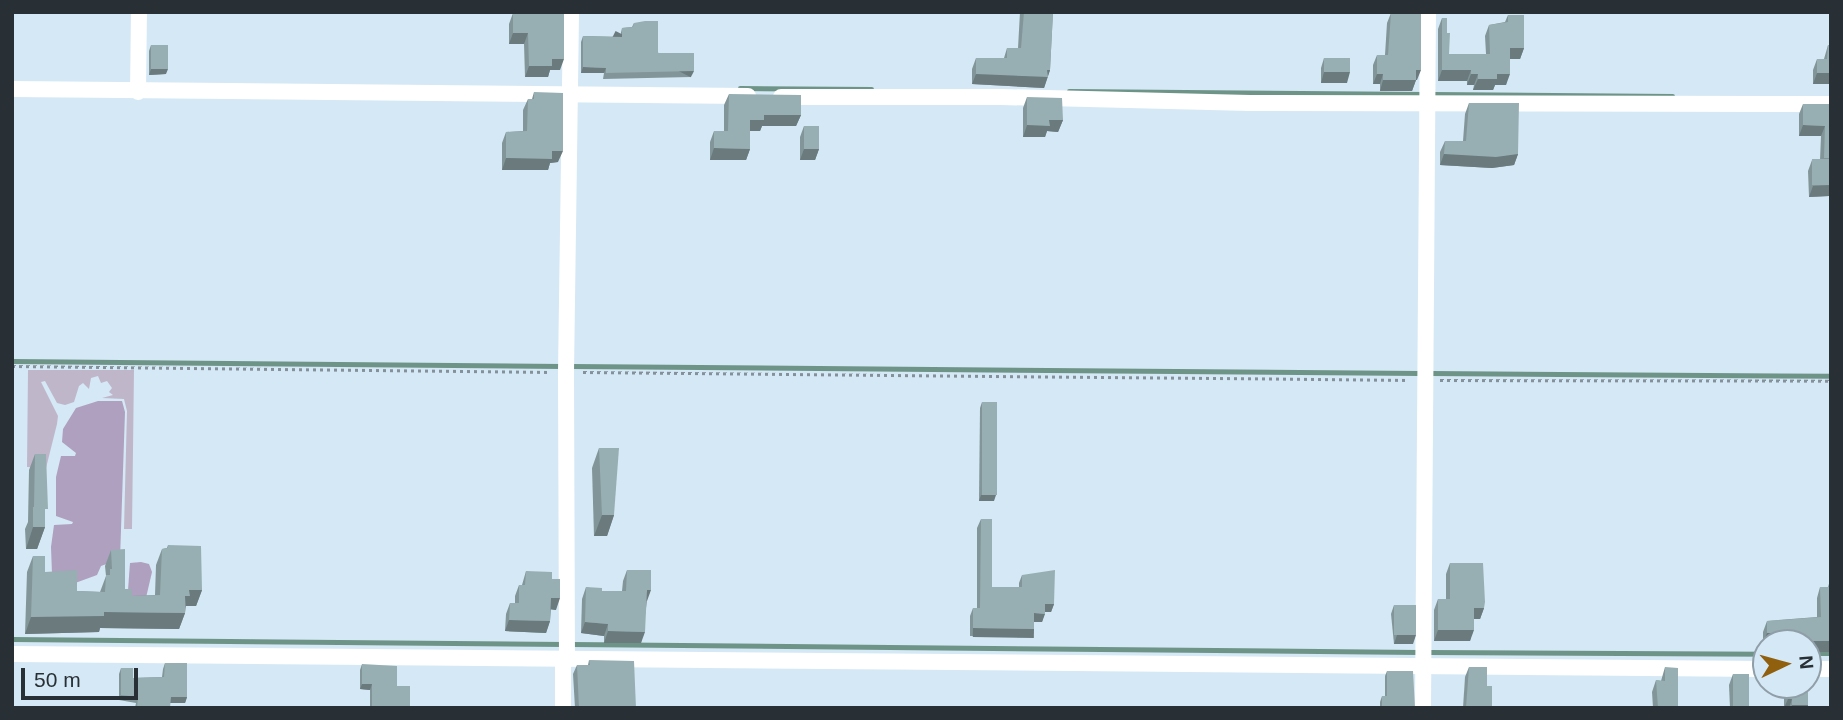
<!DOCTYPE html>
<html>
<head>
<meta charset="utf-8">
<style>
	body { margin:0 }
	#map { position:relative; width:1843px; height:720px; overflow:hidden; background:#d5e8f5; font-family:Helvetica,sans-serif }
	div>[style] { position:absolute }
	.green>* { inset:0; background:#bfb6ca }
	.forest>* { inset:0; background:#aea0be }
	.stream>* { height:4.5px; margin:-2.25px; padding:0 2.25px; transform-origin:2.25px; border-radius:2.25px; background:#6e9488 }
	.path>* { height:2.5px; margin-top:-1.25px; transform-origin:0; background:repeating-linear-gradient(90deg,#84919a 0 3.5px,transparent 0 7px) }
	.minor>* { height:16px; margin:-8px; padding:0 8px; transform-origin:8px; border-radius:8px; background:#fff }
	.wall>* { inset:0; background:#829699 }
	.shaded-wall>* { inset:0; background:#6a7a7d; transform-origin:0 0 }
	.building>* { inset:0; background:#97afb2; transform-origin:0 0 }
	span { translate:-50% -50%; white-space:nowrap; text-align:center; line-height:1.15; -webkit-text-stroke:6px #d5e8f5; paint-order:stroke }
	.frame { position:absolute; inset:0; border:14px solid #293035; pointer-events:none }
	.north { position:absolute; left:1752px; top:629px; width:70px; height:70px; box-sizing:border-box; background:#d5e8f5; border:2px solid #909ea8; border-radius:50%; rotate:85deg; font-size:19px; font-weight:700; line-height:28px; text-align:center; color:#293035 }
	.north::after { content:''; display:block; margin:auto; width:24px; height:32px; background:#91600e; clip-path:polygon(50% 0,100% 100%,50% 72%,0 100%) }
	.scale { position:absolute; left:21px; top:668px; width:117px; height:32px; box-sizing:border-box; border:4px solid #293035; border-top:0; padding-left:9px; font-size:21px; line-height:24px; white-space:nowrap; color:#293035; -webkit-text-stroke:5px #d5e8f5; paint-order:stroke }
</style>
</head>
<body>
<div id="map">
	<div class="green">
		<i style="clip-path:polygon(28px 370px,134px 370px,132px 529px,124px 529px,127px 411px,124px 399px,102px 398px,113px 395px,109px 392px,112px 388px,107px 381px,101px 383px,98px 376px,91px 378px,89px 389px,83px 383px,79px 386px,74px 402px,65px 405px,57px 403px,45px 381px,41px 382px,58px 416px,57px 424px,46px 468px,27px 467px)"></i>
	</div>
	<div class="forest">
		<i style="clip-path:polygon(98px 401px,122px 401px,125px 412px,120px 559px,101px 566px,97px 575px,67px 586px,52px 574px,51px 547px,54px 525px,72px 524px,73px 522px,56px 516px,56px 477px,61px 456px,75px 456px,76px 453px,62px 442px,63px 429px,76px 408px)"></i>
		<i style="clip-path:polygon(141px 562px,149px 564px,152px 572px,145px 602px,127px 604px,130px 563px)"></i>
	</div>
	<div class="stream">
		<i style="left:740px;top:88px;width:131px;rotate:0.4deg"></i>
		<i style="left:1069px;top:91px;width:355px;rotate:0.5deg"></i>
		<i style="left:1433px;top:94px;width:239px;rotate:0.5deg"></i>
		<i style="left:12px;top:361px;width:549px;rotate:0.52deg"></i>
		<i style="left:571px;top:366px;width:848px;rotate:0.47deg"></i>
		<i style="left:1431px;top:373px;width:400px;rotate:0.4deg"></i>
		<i style="left:12px;top:639px;width:551px;rotate:0.52deg"></i>
		<i style="left:572px;top:644px;width:846px;rotate:0.54deg"></i>
		<i style="left:1428px;top:652px;width:338px;rotate:0.3deg"></i>
		<i style="left:1808px;top:654px;width:23px"></i>
	</div>
	<div class="path">
		<i style="left:12px;top:366px;width:539px;rotate:0.64deg"></i>
		<i style="left:583px;top:372px;width:826px;rotate:0.55deg"></i>
		<i style="left:1440px;top:380px;width:391px;rotate:0.1deg"></i>
	</div>
	<div class="minor">
		<i style="left:12px;top:89px;width:736px;rotate:0.54deg"></i>
		<i style="left:138px;top:92px;width:80px;rotate:-89.3deg"></i>
		<i style="left:781px;top:97px;width:220px"></i>
		<i style="left:1001px;top:97px;width:249px;rotate:1.4deg"></i>
		<i style="left:1250px;top:103px;width:581px;rotate:0.1deg"></i>
		<i style="left:12px;top:654px;width:1754px;rotate:0.49deg"></i>
		<i style="left:567px;top:660px;width:288px;rotate:-90.2deg"></i>
		<i style="left:566px;top:372px;width:360px;rotate:-89.2deg"></i>
		<i style="left:1808px;top:669px;width:23px"></i>
		<i style="left:563px;top:708px;width:48px;rotate:-90deg"></i>
		<i style="left:1423px;top:708px;width:696px;rotate:-89.59deg"></i>
	</div>
	<div class="wall">
		<i style="clip-path:polygon(1020px 12px,1053px 12px,1050px 70px,1044px 88px,972px 84px,972px 69px,976px 58px,1004px 58px,1007px 48px,1018px 48px)"></i>
		<i style="clip-path:polygon(513px 13px,560px 70px,550px 70px,548px 77px,525px 77px,524px 44px,509px 44px,509px 24px)"></i>
		<i style="clip-path:polygon(1391px 13px,1417px 80px,1416px 80px,1412px 91px,1380px 91px,1380px 84px,1373px 84px,1373px 65px,1377px 55px,1385px 55px,1387px 23px)"></i>
		<i style="clip-path:polygon(1508px 15px,1524px 48px,1520px 59px,1510px 59px,1506px 85px,1495px 85px,1493px 90px,1473px 90px,1474px 85px,1467px 85px,1467px 81px,1438px 81px,1438px 29px,1442px 18px,1449px 54px,1486px 54px,1485px 36px,1489px 25px,1505px 22px)"></i>
		<i style="clip-path:polygon(634px 23px,658px 53px,691px 77px,603px 79px,604px 73px,581px 73px,581px 42px,583px 36px,620px 37px,622px 28px,632px 27px)"></i>
		<i style="clip-path:polygon(151px 45px,166px 74px,149px 75px,149px 51px)"></i>
		<i style="clip-path:polygon(1828px 45px,1831px 45px,1831px 84px,1813px 84px,1813px 70px,1817px 59px,1824px 59px)"></i>
		<i style="clip-path:polygon(1324px 58px,1347px 83px,1321px 83px,1321px 68px)"></i>
		<i style="clip-path:polygon(534px 92px,558px 162px,550px 163px,548px 170px,502px 170px,502px 143px,506px 132px,523px 131px,523px 110px,528px 99px,532px 99px)"></i>
		<i style="clip-path:polygon(729px 94px,801px 115px,796px 126px,762px 126px,760px 131px,750px 131px,750px 149px,746px 160px,710px 160px,710px 142px,714px 131px,724px 131px,724px 105px)"></i>
		<i style="clip-path:polygon(1027px 97px,1063px 120px,1058px 132px,1047px 131px,1045px 137px,1023px 137px,1023px 108px)"></i>
		<i style="clip-path:polygon(1469px 103px,1518px 154px,1514px 165px,1492px 168px,1440px 165px,1440px 152px,1445px 141px,1463px 141px,1465px 114px)"></i>
		<i style="clip-path:polygon(1803px 104px,1831px 104px,1829px 196px,1809px 197px,1808px 171px,1812px 160px,1820px 160px,1821px 136px,1799px 136px,1799px 114px)"></i>
		<i style="clip-path:polygon(804px 126px,819px 149px,815px 160px,800px 160px,800px 137px)"></i>
		<i style="clip-path:polygon(982px 402px,994px 501px,979px 501px,980px 408px)"></i>
		<i style="clip-path:polygon(599px 448px,614px 515px,607px 536px,594px 536px,592px 468px)"></i>
		<i style="clip-path:polygon(35px 454px,45px 517px,45px 527px,37px 549px,26px 549px,25px 529px,28px 522px,29px 470px)"></i>
		<i style="clip-path:polygon(981px 519px,992px 587px,1019px 587px,1019px 583px,1022px 575px,1054px 604px,1051px 612px,1045px 612px,1042px 622px,1034px 622px,1031px 637px,970px 636px,970px 616px,973px 608px,977px 608px,977px 528px)"></i>
		<i style="clip-path:polygon(168px 545px,202px 590px,196px 606px,186px 606px,185px 613px,179px 629px,100px 628px,99px 632px,25px 634px,27px 572px,33px 556px,45px 572px,77px 591px,100px 592px,106px 576px,105px 566px,111px 550px,125px 589px,132px 596px,155px 595px,156px 565px,162px 549px,167px 548px)"></i>
		<i style="clip-path:polygon(1450px 563px,1484px 608px,1480px 619px,1474px 619px,1470px 641px,1434px 641px,1434px 610px,1438px 599px,1446px 599px,1446px 574px)"></i>
		<i style="clip-path:polygon(627px 570px,647px 601px,641px 643px,604px 643px,604px 636px,581px 633px,582px 599px,586px 587px,602px 591px,622px 591px,623px 581px)"></i>
		<i style="clip-path:polygon(526px 571px,552px 579px,556px 610px,551px 609px,550px 621px,546px 633px,505px 631px,506px 614px,510px 603px,515px 603px,515px 596px,519px 585px,522px 585px)"></i>
		<i style="clip-path:polygon(1831px 577px,1831px 652px,1808px 652px,1808px 643px,1763px 643px,1763px 632px,1767px 621px,1817px 617px,1817px 598px,1820px 587px,1828px 587px)"></i>
		<i style="clip-path:polygon(1394px 605px,1413px 644px,1394px 644px,1391px 614px)"></i>
		<i style="clip-path:polygon(589px 660px,636px 708px,575px 708px,573px 674px,577px 665px,588px 665px)"></i>
		<i style="clip-path:polygon(165px 663px,187px 697px,185px 703px,170px 703px,170px 708px,135px 708px,136px 703px,119px 700px,119px 674px,121px 668px,133px 678px,162px 677px,163px 669px)"></i>
		<i style="clip-path:polygon(362px 664px,397px 686px,410px 708px,370px 708px,370px 690px,360px 689px,360px 670px)"></i>
		<i style="clip-path:polygon(1469px 667px,1487px 686px,1492px 708px,1463px 708px,1465px 677px)"></i>
		<i style="clip-path:polygon(1665px 667px,1678px 708px,1653px 708px,1652px 692px,1656px 680px,1661px 681px)"></i>
		<i style="clip-path:polygon(1387px 671px,1415px 708px,1380px 708px,1380px 702px,1382px 696px,1385px 696px,1385px 676px)"></i>
		<i style="clip-path:polygon(1733px 674px,1750px 708px,1730px 708px,1729px 685px)"></i>
		<i style="clip-path:polygon(1784px 685px,1808px 685px,1808px 705px,1807px 708px,1784px 708px)"></i>
	</div>
	<div class="shaded-wall">
		<i style="clip-path:polygon(513px 33px,528px 33px,524px 44px,509px 44px)"></i>
		<i style="clip-path:polygon(1510px 48px,1524px 48px,1520px 59px,1506px 59px)"></i>
		<i style="clip-path:polygon(552px 59px,564px 59px,560px 70px,550px 70px,548px 77px,525px 77px,529px 66px)"></i>
		<i style="clip-path:polygon(583px 67px,606px 68px,604px 73px,581px 73px)"></i>
		<i style="clip-path:polygon(151px 69px,168px 69px,166px 74px,149px 75px)"></i>
		<i style="clip-path:polygon(1050px 70px,1044px 88px,972px 84px,976px 74px)"></i>
		<i style="clip-path:polygon(1416px 70px,1421px 70px,1417px 80px,1412px 80px)"></i>
		<i style="clip-path:polygon(1442px 70px,1471px 70px,1467px 81px,1438px 81px)"></i>
		<i style="left:694px;top:71px;width:7px;height:88px;rotate:117deg"></i>
		<i style="clip-path:polygon(1324px 72px,1350px 72px,1347px 83px,1321px 83px)"></i>
		<i style="clip-path:polygon(1817px 73px,1831px 73px,1831px 84px,1813px 84px)"></i>
		<i style="clip-path:polygon(1377px 74px,1383px 74px,1380px 84px,1373px 84px)"></i>
		<i style="clip-path:polygon(1471px 74px,1478px 74px,1474px 85px,1467px 85px)"></i>
		<i style="clip-path:polygon(1497px 74px,1510px 74px,1506px 85px,1495px 85px,1493px 90px,1473px 90px,1478px 79px)"></i>
		<i style="clip-path:polygon(1383px 80px,1416px 80px,1412px 91px,1380px 91px)"></i>
		<i style="clip-path:polygon(764px 115px,801px 115px,796px 126px,762px 126px,760px 131px,746px 131px,750px 120px)"></i>
		<i style="clip-path:polygon(1049px 120px,1063px 120px,1058px 132px,1047px 131px,1045px 137px,1023px 137px,1027px 125px)"></i>
		<i style="clip-path:polygon(1803px 125px,1825px 126px,1821px 136px,1799px 136px)"></i>
		<i style="clip-path:polygon(714px 148px,750px 149px,746px 160px,710px 160px)"></i>
		<i style="clip-path:polygon(804px 149px,819px 149px,815px 160px,800px 160px)"></i>
		<i style="clip-path:polygon(552px 151px,563px 151px,558px 162px,550px 163px,548px 170px,502px 170px,506px 158px)"></i>
		<i style="clip-path:polygon(1444px 154px,1518px 154px,1514px 165px,1492px 168px,1440px 165px)"></i>
		<i style="clip-path:polygon(1831px 185px,1831px 191px,1829px 196px,1809px 197px,1813px 186px)"></i>
		<i style="clip-path:polygon(981px 495px,996px 495px,994px 501px,979px 501px)"></i>
		<i style="clip-path:polygon(602px 515px,614px 515px,607px 536px,594px 536px)"></i>
		<i style="clip-path:polygon(33px 527px,45px 527px,37px 549px,26px 549px)"></i>
		<i style="clip-path:polygon(189px 590px,202px 590px,196px 606px,186px 606px,185px 596px)"></i>
		<i style="clip-path:polygon(647px 590px,651px 590px,647px 601px,643px 601px)"></i>
		<i style="clip-path:polygon(551px 598px,560px 598px,556px 610px,547px 609px)"></i>
		<i style="clip-path:polygon(1045px 604px,1054px 604px,1051px 612px,1042px 612px)"></i>
		<i style="clip-path:polygon(1474px 608px,1484px 608px,1480px 619px,1470px 619px)"></i>
		<i style="clip-path:polygon(104px 612px,185px 613px,179px 629px,100px 628px,99px 632px,25px 634px,31px 617px)"></i>
		<i style="clip-path:polygon(1034px 613px,1045px 614px,1042px 622px,1031px 622px)"></i>
		<i style="clip-path:polygon(509px 620px,550px 621px,546px 633px,505px 631px)"></i>
		<i style="clip-path:polygon(585px 622px,608px 624px,604px 636px,581px 633px)"></i>
		<i style="left:973px;top:628px;width:61px;height:9px;rotate:1deg"></i>
		<i style="clip-path:polygon(1438px 630px,1474px 630px,1470px 641px,1434px 641px)"></i>
		<i style="clip-path:polygon(608px 631px,645px 632px,641px 643px,604px 643px)"></i>
		<i style="clip-path:polygon(1767px 633px,1796px 633px,1792px 643px,1763px 643px)"></i>
		<i style="clip-path:polygon(1397px 635px,1416px 635px,1413px 644px,1394px 644px)"></i>
		<i style="clip-path:polygon(1802px 641px,1831px 641px,1831px 652px,1808px 652px,1808px 643px,1801px 643px)"></i>
		<i style="clip-path:polygon(362px 684px,372px 684px,370px 690px,360px 689px)"></i>
		<i style="clip-path:polygon(171px 697px,187px 697px,185px 703px,168px 703px)"></i>
		<i style="clip-path:polygon(1788px 699px,1792px 699px,1789px 708px,1784px 708px)"></i>
		<i style="left:1792px;top:705px;width:16px;height:3px"></i>
	</div>
	<div class="building">
		<i style="clip-path:polygon(564px 12px,564px 59px,552px 59px,552px 66px,529px 66px,528px 33px,513px 33px,513px 13px)"></i>
		<i style="clip-path:polygon(1024px 12px,1053px 12px,1050px 70px,1047px 70px,1048px 77px,976px 74px,976px 58px,1007px 58px,1007px 48px,1021px 48px)"></i>
		<i style="clip-path:polygon(1421px 12px,1421px 70px,1416px 70px,1416px 80px,1383px 80px,1383px 74px,1377px 74px,1377px 55px,1388px 55px,1391px 13px)"></i>
		<i style="clip-path:polygon(1508px 15px,1524px 15px,1524px 48px,1510px 48px,1510px 74px,1497px 74px,1497px 79px,1478px 79px,1478px 74px,1471px 74px,1471px 70px,1442px 70px,1442px 18px,1447px 18px,1447px 33px,1450px 33px,1449px 54px,1490px 54px,1489px 25px,1508px 22px)"></i>
		<i style="clip-path:polygon(645px 21px,658px 21px,658px 53px,694px 53px,694px 71px,606px 73px,606px 68px,583px 67px,583px 36px,622px 37px,622px 28px,633px 27px,634px 23px)"></i>
		<i style="left:151px;top:45px;width:17px;height:24px"></i>
		<i style="clip-path:polygon(1828px 45px,1831px 45px,1831px 73px,1817px 73px,1817px 59px,1827px 59px)"></i>
		<i style="left:1324px;top:58px;width:26px;height:14px"></i>
		<i style="clip-path:polygon(534px 92px,563px 93px,563px 151px,552px 151px,552px 159px,506px 158px,506px 132px,527px 131px,528px 99px,534px 99px)"></i>
		<i style="clip-path:polygon(729px 94px,801px 95px,801px 115px,764px 115px,764px 120px,750px 120px,750px 149px,714px 148px,714px 131px,728px 131px)"></i>
		<i style="clip-path:polygon(1027px 97px,1062px 98px,1063px 120px,1049px 120px,1050px 126px,1027px 125px)"></i>
		<i style="clip-path:polygon(1469px 103px,1519px 103px,1518px 154px,1496px 157px,1444px 154px,1445px 141px,1466px 141px)"></i>
		<i style="clip-path:polygon(1803px 104px,1831px 104px,1831px 158px,1824px 158px,1825px 126px,1803px 125px)"></i>
		<i style="left:804px;top:126px;width:15px;height:23px"></i>
		<i style="left:1831px;top:159px;width:26px;height:19px;rotate:90deg"></i>
		<i style="left:982px;top:402px;width:15px;height:93px"></i>
		<i style="clip-path:polygon(599px 448px,619px 448px,614px 515px,602px 515px)"></i>
		<i style="clip-path:polygon(35px 454px,46px 454px,48px 509px,45px 509px,45px 507px,34px 507px)"></i>
		<i style="left:33px;top:507px;width:12px;height:20px"></i>
		<i style="clip-path:polygon(981px 519px,992px 519px,992px 587px,1022px 587px,1022px 575px,1055px 570px,1054px 604px,1045px 604px,1045px 614px,1034px 613px,1034px 629px,973px 628px,973px 608px,980px 608px)"></i>
		<i style="clip-path:polygon(168px 545px,201px 546px,202px 590px,189px 590px,190px 596px,185px 596px,185px 613px,104px 612px,104px 616px,31px 617px,33px 556px,45px 556px,45px 572px,77px 570px,77px 591px,105px 592px,106px 575px,110px 575px,110px 569px,112px 569px,111px 550px,125px 549px,125px 589px,132px 589px,132px 596px,160px 595px,162px 549px,168px 548px)"></i>
		<i style="clip-path:polygon(1450px 563px,1483px 563px,1485px 602px,1484px 608px,1474px 608px,1474px 630px,1438px 630px,1438px 599px,1450px 599px)"></i>
		<i style="clip-path:polygon(627px 570px,651px 570px,651px 590px,647px 590px,645px 632px,608px 631px,608px 624px,585px 622px,586px 587px,602px 588px,602px 591px,626px 591px)"></i>
		<i style="clip-path:polygon(526px 571px,552px 572px,552px 579px,560px 579px,560px 598px,551px 598px,550px 621px,509px 620px,510px 603px,519px 603px,519px 585px,525px 585px)"></i>
		<i style="clip-path:polygon(1820px 587px,1831px 587px,1831px 641px,1802px 641px,1802px 634px,1796px 633px,1767px 633px,1767px 621px,1821px 617px)"></i>
		<i style="left:1394px;top:605px;width:22px;height:30px"></i>
		<i style="clip-path:polygon(589px 660px,634px 661px,636px 708px,579px 708px,577px 665px,590px 665px)"></i>
		<i style="clip-path:polygon(165px 663px,187px 663px,187px 697px,171px 697px,170px 708px,137px 708px,138px 697px,121px 695px,121px 668px,133px 668px,133px 678px,164px 677px)"></i>
		<i style="clip-path:polygon(362px 664px,397px 666px,397px 686px,410px 686px,410px 708px,372px 708px,372px 684px,362px 684px)"></i>
		<i style="clip-path:polygon(1469px 667px,1487px 667px,1487px 686px,1492px 686px,1492px 708px,1466px 708px)"></i>
		<i style="clip-path:polygon(1665px 667px,1678px 668px,1678px 708px,1658px 708px,1656px 680px,1665px 681px)"></i>
		<i style="clip-path:polygon(1387px 671px,1413px 671px,1415px 708px,1382px 708px,1382px 696px,1387px 696px)"></i>
		<i style="left:1733px;top:674px;width:16px;height:34px"></i>
		<i style="clip-path:polygon(1788px 685px,1808px 685px,1808px 705px,1792px 705px,1792px 699px,1788px 699px)"></i>
	</div>
	<div class="frame"></div>
	<div class="north">N</div>
	<div class="scale">50 m</div>
</div>
</body>
</html>
